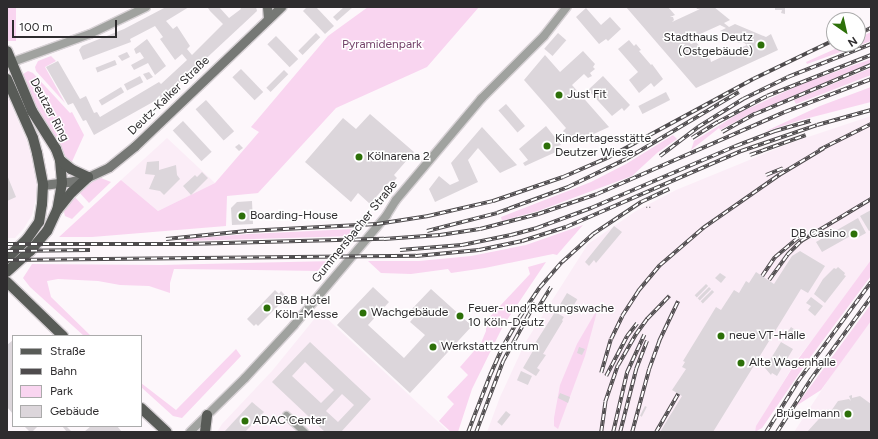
<!DOCTYPE html>
<html>
<head>
<meta charset="utf-8">
<style>
	body { margin:0 }
	#map { position:relative; width:878px; height:439px; overflow:hidden; background:#fdf7fb; font-family:Figtree,sans-serif }
	div>[style] { position:absolute }
	.built>* { inset:0; background:#fbedf7 }
	.green>* { inset:0; background:#f9d5f0; transform-origin:0 0 }
	.building>* { inset:0; background:#dcd6db; transform-origin:0 0 }
	.roads { filter:drop-shadow(1px 0 #d8d2d6) drop-shadow(-1px 0 #d8d2d6) drop-shadow(0 1px #d8d2d6) drop-shadow(0 -1px #d8d2d6) }
	.minor>* { height:7px; margin:-3.5px; padding:0 3.5px; transform-origin:3.5px; border-radius:3.5px; background:#a0a29f }
	.tertiary>* { height:8px; margin:-4px; padding:0 4px; transform-origin:4px; border-radius:4px; background:#a0a29f }
	.secondary>* { height:9px; margin:-4.5px; padding:0 4.5px; transform-origin:4.5px; border-radius:4.5px; background:#767875 }
	.primary>* { height:10px; margin:-5px; padding:0 5px; transform-origin:5px; border-radius:5px; background:#585b57 }
	.rail>* { height:3.5px; margin-top:-1.75px; transform-origin:0; background:repeating-linear-gradient(90deg,#fff 0 6px,#4e4b4d 0 12px); box-sizing:border-box; border-block:1px solid #4e4b4d }
	.dots>* { width:11px; height:11px; translate:-50% -50%; box-sizing:border-box; border:2px solid #fff; border-radius:50% }
	span { translate:-50% -50%; white-space:nowrap; text-align:center; line-height:1.15; -webkit-text-stroke:3px #fff; paint-order:stroke }
	.poi-label { font-size:12px; color:#2e2c2e }
	.right { translate:-100% -50%; text-align:right }
	.left { translate:0 -50%; text-align:left }
	.park-label { font-size:12px; color:#75446b }
	.street-label { font-size:12px; color:#2e2c2e }
	.frame { position:absolute; inset:0; border:8px solid #2e2c2e; pointer-events:none }
	.legend { position:absolute; left:12px; top:335px; width:130px; height:92px; box-sizing:border-box; background:#fff; border:1px solid #ababab; margin:0; padding:5px 7px; list-style:none; font-size:12px; color:#2e2c2e }
	.legend li { display:flex; align-items:center; gap:8px; height:20px }
	.legend b { width:20px; border:1px solid #ababab }
	.north { position:absolute; left:826px; top:12px; width:40px; height:40px; box-sizing:border-box; background:#fff; border:1px solid #ababab; border-radius:50%; rotate:146deg; font-size:11px; font-weight:700; line-height:16px; text-align:center; color:#2e2c2e }
	.north::after { content:''; display:block; margin:auto; width:14px; height:18px; background:#2d7009; clip-path:polygon(50% 0,100% 100%,50% 72%,0 100%) }
	.scale { position:absolute; left:12px; top:20px; width:105px; height:18px; box-sizing:border-box; border:2px solid #2e2c2e; border-top:0; padding-left:5px; font-size:12px; line-height:14px; white-space:nowrap; color:#2e2c2e; -webkit-text-stroke:3px #fff; paint-order:stroke }
</style>
</head>
<body>
<div id="map">
	<div class="built">
		<i style="clip-path:polygon(7px 95px,28px 144px,37px 181px,37px 194px,32px 215px,24px 228px,15px 238px,7px 238px)"></i>
		<i style="clip-path:polygon(871px 116px,871px 265px,795px 362px,754px 432px,487px 432px,500px 397px,525px 343px,588px 244px,636px 211px,676px 190px,793px 142px)"></i>
		<i style="clip-path:polygon(167px 138px,215px 183px,158px 211px,121px 180px)"></i>
		<i style="clip-path:polygon(320px 312px,449px 432px,217px 432px,222px 424px,272px 371px)"></i>
		<i style="clip-path:polygon(871px 321px,871px 432px,794px 432px,846px 353px)"></i>
	</div>
	<div class="green">
		<i style="left:7px;top:7px;width:9px;height:34px"></i>
		<i style="clip-path:polygon(368px 7px,479px 7px,427px 67px,336px 108px,258px 193px,227px 196px,226px 226px,92px 237px,59px 237px,121px 180px,158px 211px,215px 183px,259px 132px,251px 127px,328px 36px)"></i>
		<i style="clip-path:polygon(871px 32px,871px 41px,807px 64px,806px 62px,846px 44px,858px 44px,858px 38px)"></i>
		<i style="clip-path:polygon(51px 56px,56px 61px,45px 67px,65px 103px,36px 71px,35px 67px,38px 61px)"></i>
		<i style="clip-path:polygon(871px 59px,871px 63px,746px 116px,720px 130px,719px 128px,691px 150px,694px 141px,741px 112px,804px 83px)"></i>
		<i style="clip-path:polygon(871px 68px,871px 75px,796px 104px,794px 100px)"></i>
		<i style="clip-path:polygon(28px 71px,33px 73px,70px 113px,72px 112px,84px 135px,70px 166px,31px 98px,22px 77px,23px 74px)"></i>
		<i style="clip-path:polygon(871px 87px,871px 102px,801px 120px,764px 132px,820px 106px)"></i>
		<i style="clip-path:polygon(673px 135px,677px 139px,657px 153px,632px 176px,538px 211px,502px 221px,501px 217px,591px 182px,626px 164px)"></i>
		<i style="clip-path:polygon(101px 178px,111px 182px,89px 203px,78px 191px,87px 184px)"></i>
		<i style="clip-path:polygon(73px 195px,84px 207px,72px 219px,65px 216px,64px 212px)"></i>
		<i style="clip-path:polygon(583px 225px,557px 255px,553px 254px,485px 268px,451px 273px,448px 269px,411px 274px,381px 273px,368px 261px,419px 261px,471px 256px,526px 245px)"></i>
		<i style="clip-path:polygon(353px 229px,353px 236px,186px 241px,186px 239px,248px 234px)"></i>
		<i style="clip-path:polygon(871px 260px,871px 276px,809px 359px,762px 428px,755px 432px,756px 426px,796px 362px)"></i>
		<i style="clip-path:polygon(335px 261px,316px 277px,320px 271px,174px 269px,170px 283px,170px 293px,149px 286px,120px 285px,98px 281px,58px 279px,47px 281px,51px 297px,91px 336px,84px 336px,30px 287px,23px 278px,32px 264px,161px 265px)"></i>
		<i style="clip-path:polygon(546px 262px,503px 326px,472px 389px,458px 432px,451px 432px,439px 421px,454px 404px,447px 397px,468px 375px,460px 367px,481px 343px,486px 331px,486px 321px,530px 274px,528px 267px)"></i>
		<i style="clip-path:polygon(871px 304px,871px 321px,821px 390px,796px 406px)"></i>
		<i style="clip-path:polygon(598px 308px,585px 356px,558px 429px,554px 426px,554px 418px,560px 385px,577px 344px)"></i>
		<i style="clip-path:polygon(236px 349px,241px 356px,182px 418px,173px 416px,141px 387px,141px 383px,176px 410px)"></i>
	</div>
	<div class="building">
		<i style="clip-path:polygon(166px 7px,189px 7px,166px 21px,173px 29px,177px 26px,190px 46px,187px 49px,192px 55px,223px 24px,210px 11px,208px 8px,210px 7px,219px 7px,229px 18px,241px 9px,240px 7px,256px 7px,257px 11px,169px 93px,94px 135px,86px 120px,83px 121px,73px 103px,68px 105px,46px 67px,58px 61px,80px 99px,86px 96px,94px 113px,97px 112px,100px 117px,159px 82px,161px 84px,187px 60px,182px 54px,175px 60px,160px 39px,163px 37px,155px 26px,130px 39px,131px 42px,83px 60px,79px 50px,82px 46px,124px 29px)"></i>
		<i style="clip-path:polygon(307px 7px,316px 7px,334px 26px,325px 34px,303px 11px)"></i>
		<i style="clip-path:polygon(344px 7px,353px 7px,337px 21px,333px 17px)"></i>
		<i style="clip-path:polygon(evenodd,626px 7px,668px 7px,675px 15px,670px 17px,673px 17px,674px 20px,672px 22px,700px 9px,697px 9px,696px 7px,714px 7px,730px 20px,724px 23px,729px 27px,735px 24px,766px 37px,771px 34px,778px 50px,696px 88px,626px 7px,720px 25px,726px 28px,720px 31px,739px 43px,745px 40px,743px 42px,747px 45px,711px 62px,710px 58px,708px 59px,709px 57px,696px 42px,691px 44px,687px 40px,720px 25px)"></i>
		<i style="clip-path:polygon(775px 7px,785px 7px,785px 14px,781px 13px,782px 10px,775px 10px)"></i>
		<i style="clip-path:polygon(586px 8px,601px 25px,610px 17px,621px 29px,608px 41px,606px 39px,599px 44px,576px 17px)"></i>
		<i style="left:316px;top:33px;width:6px;height:25px;rotate:45deg"></i>
		<i style="left:558px;top:33px;width:11px;height:21px;rotate:41deg"></i>
		<i style="left:276px;top:36px;width:32px;height:12px;rotate:46deg"></i>
		<i style="clip-path:polygon(147px 39px,166px 66px,155px 75px,148px 63px,134px 70px,131px 65px,144px 58px,140px 52px,136px 54px,134px 49px)"></i>
		<i style="clip-path:polygon(629px 40px,634px 46px,636px 44px,641px 50px,639px 51px,651px 65px,652px 64px,663px 79px,654px 87px,651px 83px,639px 93px,629px 80px,638px 72px,618px 49px)"></i>
		<i style="clip-path:polygon(583px 51px,595px 64px,593px 67px,595px 69px,590px 73px,592px 76px,588px 78px,584px 74px,572px 85px,609px 127px,574px 143px,563px 131px,566px 128px,524px 80px,545px 55px,560px 72px)"></i>
		<i style="clip-path:polygon(127px 52px,130px 57px,122px 61px,118px 56px)"></i>
		<i style="left:115px;top:60px;width:5px;height:21px;rotate:68deg"></i>
		<i style="left:241px;top:69px;width:32px;height:12px;rotate:46deg"></i>
		<i style="left:284px;top:70px;width:6px;height:25px;rotate:45deg"></i>
		<i style="clip-path:polygon(149px 72px,153px 77px,147px 80px,143px 74px)"></i>
		<i style="left:140px;top:76px;width:7px;height:18px;rotate:63deg"></i>
		<i style="clip-path:polygon(603px 76px,630px 105px,624px 111px,622px 108px,612px 116px,588px 90px)"></i>
		<i style="left:121px;top:87px;width:6px;height:26px;rotate:59deg"></i>
		<i style="left:666px;top:92px;width:9px;height:31px;rotate:63deg"></i>
		<i style="left:206px;top:100px;width:42px;height:14px;rotate:48deg"></i>
		<i style="left:506px;top:104px;width:29px;height:10px;rotate:49deg"></i>
		<i style="clip-path:polygon(370px 114px,414px 152px,394px 175px,397px 178px,392px 183px,390px 181px,370px 204px,358px 193px,351px 202px,305px 162px,343px 118px,356px 129px)"></i>
		<i style="left:183px;top:121px;width:42px;height:14px;rotate:47deg"></i>
		<i style="clip-path:polygon(546px 126px,561px 145px,555px 147px,558px 151px,525px 166px,523px 163px,528px 160px,519px 149px)"></i>
		<i style="clip-path:polygon(482px 127px,517px 165px,500px 173px,478px 148px,468px 160px,478px 182px,435px 202px,429px 189px,439px 176px,450px 185px,459px 181px,451px 163px)"></i>
		<i style="clip-path:polygon(239px 144px,243px 148px,239px 151px,235px 147px)"></i>
		<i style="clip-path:polygon(159px 161px,159px 170px,176px 165px,177px 175px,180px 179px,164px 195px,160px 191px,149px 189px,155px 175px,145px 174px,147px 162px)"></i>
		<i style="clip-path:polygon(202px 172px,208px 178px,191px 195px,183px 186px,195px 175px,197px 177px)"></i>
		<i style="clip-path:polygon(7px 175px,16px 197px,7px 201px)"></i>
		<i style="clip-path:polygon(252px 201px,253px 224px,232px 225px,231px 208px,237px 202px)"></i>
		<i style="clip-path:polygon(871px 210px,871px 230px,869px 231px,860px 216px)"></i>
		<i style="clip-path:polygon(858px 218px,866px 233px,857px 238px,854px 234px,822px 252px,816px 242px)"></i>
		<i style="clip-path:polygon(614px 226px,622px 232px,596px 263px,594px 260px,589px 266px,585px 262px)"></i>
		<i style="clip-path:polygon(800px 251px,825px 266px,808px 293px,801px 289px,713px 432px,660px 432px,682px 396px,672px 390px,686px 369px,682px 367px,685px 362px,683px 361px,716px 307px,721px 310px,734px 290px,739px 293px,746px 281px,749px 283px,756px 272px,774px 284px,792px 256px)"></i>
		<i style="clip-path:polygon(838px 267px,845px 273px,844px 275px,846px 276px,825px 303px,814px 294px,823px 279px,834px 268px,836px 269px)"></i>
		<i style="clip-path:polygon(720px 273px,726px 277px,721px 283px,715px 278px)"></i>
		<i style="left:706px;top:284px;width:3px;height:16px;rotate:45deg"></i>
		<i style="clip-path:polygon(373px 287px,389px 302px,368px 325px,404px 358px,425px 335px,410px 322px,415px 316px,410px 311px,431px 289px,472px 326px,410px 393px,337px 325px)"></i>
		<i style="left:709px;top:287px;width:3px;height:16px;rotate:45deg"></i>
		<i style="clip-path:polygon(275px 290px,279px 294px,281px 291px,287px 297px,258px 326px,256px 324px,254px 326px,247px 319px)"></i>
		<i style="left:712px;top:290px;width:3px;height:16px;rotate:45deg"></i>
		<i style="left:567px;top:293px;width:12px;height:17px;rotate:31deg"></i>
		<i style="clip-path:polygon(811px 297px,823px 306px,815px 316px,808px 310px,811px 306px,806px 303px)"></i>
		<i style="clip-path:polygon(555px 312px,564px 317px,562px 320px,563px 321px,543px 354px,546px 355px,537px 368px,540px 370px,536px 376px,523px 368px,534px 349px,532px 348px)"></i>
		<i style="left:791px;top:327px;width:7px;height:6px;rotate:34deg"></i>
		<i style="clip-path:polygon(13px 340px,13px 414px,7px 407px,7px 345px)"></i>
		<i style="clip-path:polygon(evenodd,310px 342px,371px 399px,341px 432px,325px 432px,272px 382px,310px 342px,305px 362px,334px 390px,321px 403px,292px 376px,305px 362px,310px 342px,342px 394px,354px 405px,338px 422px,326px 411px,342px 394px)"></i>
		<i style="clip-path:polygon(781px 342px,793px 349px,777px 376px,772px 373px,771px 375px,765px 368px)"></i>
		<i style="clip-path:polygon(579px 347px,585px 349px,582px 355px,577px 353px)"></i>
		<i style="left:521px;top:371px;width:12px;height:10px;rotate:24deg"></i>
		<i style="clip-path:polygon(560px 393px,570px 397px,568px 403px,558px 398px)"></i>
		<i style="clip-path:polygon(852px 395px,852px 398px,860px 396px,871px 404px,871px 432px,807px 432px,828px 409px,831px 411px,838px 401px,849px 399px,851px 401px,849px 396px)"></i>
		<i style="clip-path:polygon(252px 402px,264px 412px,245px 432px,224px 432px)"></i>
		<i style="left:645px;top:406px;width:2px;height:11px;rotate:27deg"></i>
		<i style="left:506px;top:411px;width:6px;height:14px;rotate:39deg"></i>
		<i style="clip-path:polygon(24px 426px,38px 426px,32px 432px,30px 432px)"></i>
		<i style="clip-path:polygon(62px 426px,66px 426px,72px 432px,67px 432px)"></i>
		<i style="clip-path:polygon(91px 426px,117px 426px,122px 432px,84px 432px)"></i>
	</div>
	<div class="roads">
		<div class="minor">
			<i style="left:286px;top:415px;width:25px;rotate:43deg"></i>
		</div>
		<div class="tertiary">
			<i style="left:7px;top:64px;width:88px;rotate:-19.9deg"></i>
			<i style="left:90px;top:34px;width:62px;rotate:-25.7deg"></i>
			<i style="left:190px;top:432px;width:77px;rotate:-44.5deg"></i>
			<i style="left:245px;top:378px;width:72px;rotate:-47.2deg"></i>
			<i style="left:294px;top:325px;width:143px;rotate:-49.8deg"></i>
			<i style="left:386px;top:216px;width:19px;rotate:-58deg"></i>
			<i style="left:396px;top:200px;width:132px;rotate:-49.9deg"></i>
			<i style="left:481px;top:99px;width:89px;rotate:-45deg"></i>
			<i style="left:544px;top:36px;width:37px;rotate:-52deg"></i>
		</div>
		<div class="secondary">
			<i style="left:267px;top:7px;width:12px;rotate:85deg"></i>
			<i style="left:43px;top:185px;width:26px;rotate:-7deg"></i>
			<i style="left:69px;top:182px;width:20px;rotate:-15deg"></i>
			<i style="left:88px;top:177px;width:23px;rotate:-25deg"></i>
			<i style="left:109px;top:167px;width:33px;rotate:-39deg"></i>
			<i style="left:135px;top:146px;width:202px;rotate:-43.6deg"></i>
		</div>
		<div class="primary">
			<i style="left:7px;top:51px;width:65px;rotate:67.4deg"></i>
			<i style="left:32px;top:111px;width:45px;rotate:57.7deg"></i>
			<i style="left:56px;top:149px;width:12px;rotate:70deg"></i>
			<i style="left:60px;top:160px;width:23px;rotate:85deg"></i>
			<i style="left:62px;top:183px;width:27px;rotate:100deg"></i>
			<i style="left:57px;top:210px;width:23px;rotate:115deg"></i>
			<i style="left:47px;top:231px;width:26px;rotate:130deg"></i>
			<i style="left:30px;top:251px;width:31px;rotate:138deg"></i>
			<i style="left:7px;top:79px;width:64px;rotate:66.2deg"></i>
			<i style="left:33px;top:138px;width:16px;rotate:75deg"></i>
			<i style="left:37px;top:153px;width:33px;rotate:79deg"></i>
			<i style="left:43px;top:185px;width:19px;rotate:93deg"></i>
			<i style="left:42px;top:204px;width:18px;rotate:99deg"></i>
			<i style="left:39px;top:222px;width:21px;rotate:125deg"></i>
			<i style="left:27px;top:239px;width:28px;rotate:136deg"></i>
			<i style="left:58px;top:209px;width:22px;rotate:-51deg"></i>
			<i style="left:72px;top:192px;width:22px;rotate:-43deg"></i>
			<i style="left:88px;top:177px;width:19px;rotate:-155deg"></i>
			<i style="left:71px;top:169px;width:14px;rotate:-141deg"></i>
			<i style="left:7px;top:282px;width:78px;rotate:44deg"></i>
			<i style="left:141px;top:408px;width:35px;rotate:43deg"></i>
			<i style="left:205px;top:432px;width:17px;rotate:-83deg"></i>
		</div>
	</div>
	<div class="rail">
		<i style="left:858px;top:34px;width:14px;rotate:-25deg"></i>
		<i style="left:722px;top:132px;width:38px;rotate:-29deg"></i>
		<i style="left:755px;top:114px;width:126px;rotate:-22.9deg"></i>
		<i style="left:692px;top:138px;width:31px;rotate:-32deg"></i>
		<i style="left:718px;top:122px;width:55px;rotate:-28deg"></i>
		<i style="left:767px;top:96px;width:112px;rotate:-21.5deg"></i>
		<i style="left:819px;top:150px;width:58px;rotate:-26.6deg"></i>
		<i style="left:750px;top:155px;width:59px;rotate:-19.7deg"></i>
		<i style="left:660px;top:156px;width:48px;rotate:-37.3deg"></i>
		<i style="left:698px;top:127px;width:53px;rotate:-31.9deg"></i>
		<i style="left:743px;top:99px;width:50px;rotate:-26.1deg"></i>
		<i style="left:788px;top:77px;width:89px;rotate:-21.7deg"></i>
		<i style="left:766px;top:175px;width:18px;rotate:-22deg"></i>
		<i style="left:648px;top:208px;width:1px;rotate:-90deg"></i>
		<i style="left:427px;top:231px;width:72px;rotate:-14.4deg"></i>
		<i style="left:497px;top:213px;width:76px;rotate:-20.1deg"></i>
		<i style="left:568px;top:187px;width:64px;rotate:-25.8deg"></i>
		<i style="left:626px;top:159px;width:131px;rotate:-30.7deg"></i>
		<i style="left:166px;top:239px;width:81px;rotate:-5.6deg"></i>
		<i style="left:247px;top:231px;width:130px;rotate:-3.1deg"></i>
		<i style="left:377px;top:224px;width:52px;rotate:-8.9deg"></i>
		<i style="left:428px;top:216px;width:67px;rotate:-13deg"></i>
		<i style="left:493px;top:201px;width:74px;rotate:-18.9deg"></i>
		<i style="left:563px;top:177px;width:48px;rotate:-23.4deg"></i>
		<i style="left:607px;top:158px;width:166px;rotate:-28.4deg"></i>
		<i style="left:753px;top:79px;width:90px;rotate:-25.7deg"></i>
		<i style="left:7px;top:244px;width:180px"></i>
		<i style="left:187px;top:244px;width:197px;rotate:-1.5deg"></i>
		<i style="left:384px;top:239px;width:56px;rotate:-4.1deg"></i>
		<i style="left:440px;top:235px;width:40px;rotate:-8.5deg"></i>
		<i style="left:480px;top:229px;width:60px;rotate:-14.5deg"></i>
		<i style="left:538px;top:214px;width:62px;rotate:-18.7deg"></i>
		<i style="left:597px;top:194px;width:205px;rotate:-23.6deg"></i>
		<i style="left:785px;top:112px;width:92px;rotate:-21deg"></i>
		<i style="left:400px;top:250px;width:62px;rotate:-4.6deg"></i>
		<i style="left:462px;top:245px;width:50px;rotate:-11.5deg"></i>
		<i style="left:511px;top:235px;width:27px;rotate:-15deg"></i>
		<i style="left:537px;top:228px;width:58px;rotate:-20.3deg"></i>
		<i style="left:591px;top:208px;width:158px;rotate:-23.2deg"></i>
		<i style="left:736px;top:146px;width:42px;rotate:-21deg"></i>
		<i style="left:775px;top:131px;width:37px;rotate:-16deg"></i>
		<i style="left:7px;top:251px;width:83px;rotate:-0.7deg"></i>
		<i style="left:7px;top:260px;width:409px;rotate:-0.6deg"></i>
		<i style="left:416px;top:256px;width:63px;rotate:-5.4deg"></i>
		<i style="left:479px;top:250px;width:44px;rotate:-11.8deg"></i>
		<i style="left:522px;top:241px;width:46px;rotate:-17.7deg"></i>
		<i style="left:566px;top:227px;width:191px;rotate:-23.5deg"></i>
		<i style="left:741px;top:151px;width:80px;rotate:-18.9deg"></i>
		<i style="left:817px;top:125px;width:56px;rotate:-15.5deg"></i>
		<i style="left:762px;top:276px;width:23px;rotate:-56deg"></i>
		<i style="left:775px;top:257px;width:35px;rotate:-40deg"></i>
		<i style="left:769px;top:280px;width:31px;rotate:-54deg"></i>
		<i style="left:787px;top:255px;width:20px;rotate:-45deg"></i>
		<i style="left:801px;top:241px;width:82px;rotate:-31deg"></i>
		<i style="left:536px;top:311px;width:28px;rotate:-58deg"></i>
		<i style="left:601px;top:373px;width:35px;rotate:-74deg"></i>
		<i style="left:611px;top:339px;width:25px;rotate:-64deg"></i>
		<i style="left:622px;top:316px;width:30px;rotate:-57deg"></i>
		<i style="left:638px;top:291px;width:34px;rotate:-50deg"></i>
		<i style="left:660px;top:265px;width:57px;rotate:-40.7deg"></i>
		<i style="left:703px;top:228px;width:93px;rotate:-34.9deg"></i>
		<i style="left:779px;top:175px;width:52px;rotate:-31deg"></i>
		<i style="left:606px;top:376px;width:45px;rotate:-62.3deg"></i>
		<i style="left:627px;top:336px;width:16px;rotate:-52deg"></i>
		<i style="left:468px;top:432px;width:61px;rotate:-68.9deg"></i>
		<i style="left:490px;top:375px;width:32px;rotate:-66deg"></i>
		<i style="left:503px;top:346px;width:32px;rotate:-60deg"></i>
		<i style="left:519px;top:318px;width:37px;rotate:-56deg"></i>
		<i style="left:540px;top:287px;width:33px;rotate:-49deg"></i>
		<i style="left:562px;top:262px;width:42px;rotate:-42.1deg"></i>
		<i style="left:593px;top:234px;width:58px;rotate:-33.7deg"></i>
		<i style="left:641px;top:202px;width:31px;rotate:-25deg"></i>
		<i style="left:476px;top:432px;width:76px;rotate:-69.2deg"></i>
		<i style="left:503px;top:361px;width:66px;rotate:-61.1deg"></i>
		<i style="left:601px;top:432px;width:30px;rotate:-82deg"></i>
		<i style="left:605px;top:402px;width:39px;rotate:-71deg"></i>
		<i style="left:618px;top:365px;width:36px;rotate:-60deg"></i>
		<i style="left:636px;top:334px;width:19px;rotate:-54deg"></i>
		<i style="left:647px;top:319px;width:32px;rotate:-46deg"></i>
		<i style="left:613px;top:432px;width:62px;rotate:-76.9deg"></i>
		<i style="left:627px;top:372px;width:41px;rotate:-65.3deg"></i>
		<i style="left:620px;top:432px;width:65px;rotate:-75.7deg"></i>
		<i style="left:636px;top:369px;width:30px;rotate:-69deg"></i>
		<i style="left:632px;top:432px;width:65px;rotate:-74.9deg"></i>
		<i style="left:649px;top:369px;width:30px;rotate:-70deg"></i>
		<i style="left:659px;top:341px;width:44px;rotate:-64.6deg"></i>
		<i style="left:656px;top:432px;width:44px;rotate:-59.9deg"></i>
		<i style="left:766px;top:432px;width:60px;rotate:-57.9deg"></i>
		<i style="left:798px;top:381px;width:123px;rotate:-53.6deg"></i>
		<i style="left:777px;top:432px;width:63px;rotate:-57.3deg"></i>
		<i style="left:811px;top:379px;width:102px;rotate:-53.8deg"></i>
	</div>
	<div class="dots">
		<i style="left:761px;top:45px;background:#2d7009"></i>
		<i style="left:559px;top:95px;background:#2d7009"></i>
		<i style="left:547px;top:146px;background:#2d7009"></i>
		<i style="left:359px;top:157px;background:#2d7009"></i>
		<i style="left:242px;top:216px;background:#2d7009"></i>
		<i style="left:854px;top:234px;background:#2d7009"></i>
		<i style="left:267px;top:308px;background:#2d7009"></i>
		<i style="left:363px;top:313px;background:#2d7009"></i>
		<i style="left:460px;top:316px;background:#2d7009"></i>
		<i style="left:721px;top:336px;background:#2d7009"></i>
		<i style="left:433px;top:347px;background:#2d7009"></i>
		<i style="left:741px;top:363px;background:#2d7009"></i>
		<i style="left:848px;top:414px;background:#2d7009"></i>
		<i style="left:245px;top:421px;background:#2d7009"></i>
	</div>
	<div class="poi-label">
		<span class="right" style="left:753px;top:45px">Stadthaus Deutz<br>(Ostgebäude)</span>
		<span class="left" style="left:567px;top:95px">Just Fit</span>
		<span class="left" style="left:555px;top:146px">Kindertagesstätte<br>Deutzer Wiese</span>
		<span class="left" style="left:367px;top:157px">Kölnarena 2</span>
		<span class="left" style="left:250px;top:216px">Boarding-House</span>
		<span class="right" style="left:846px;top:234px">DB Casino</span>
		<span class="left" style="left:275px;top:308px">B&amp;B Hotel<br>Köln-Messe</span>
		<span class="left" style="left:468px;top:316px">Feuer- und Rettungswache<br>10 Köln-Deutz</span>
		<span class="left" style="left:371px;top:313px">Wachgebäude</span>
		<span class="left" style="left:729px;top:336px">neue VT-Halle</span>
		<span class="left" style="left:441px;top:347px">Werkstattzentrum</span>
		<span class="left" style="left:749px;top:363px">Alte Wagenhalle</span>
		<span class="right" style="left:840px;top:414px">Brügelmann</span>
		<span class="left" style="left:253px;top:421px">ADAC Center</span>
	</div>
	<div class="park-label">
		<span style="left:382px;top:45px">Pyramidenpark</span>
	</div>
	<div class="street-label">
		<span style="left:169px;top:96px;rotate:-44deg">Deutz-Kalker Straße</span>
		<span style="left:49px;top:110px;rotate:62deg">Deutzer Ring</span>
		<span style="left:355px;top:232px;rotate:-51deg">Gummersbacher Straße</span>
	</div>
	<div class="frame"></div>
	<ul class="legend">
	<li><b style="height:5px;background:#585b57"></b>Straße</li>
	<li><b style="height:5px;background:#4e4b4d"></b>Bahn</li>
	<li><b style="height:11px;background:#f9d5f0"></b>Park</li>
	<li><b style="height:11px;background:#dcd6db"></b>Gebäude</li>
	</ul>
	<div class="north">N</div>
	<div class="scale">100 m</div>
</div>
</body>
</html>
